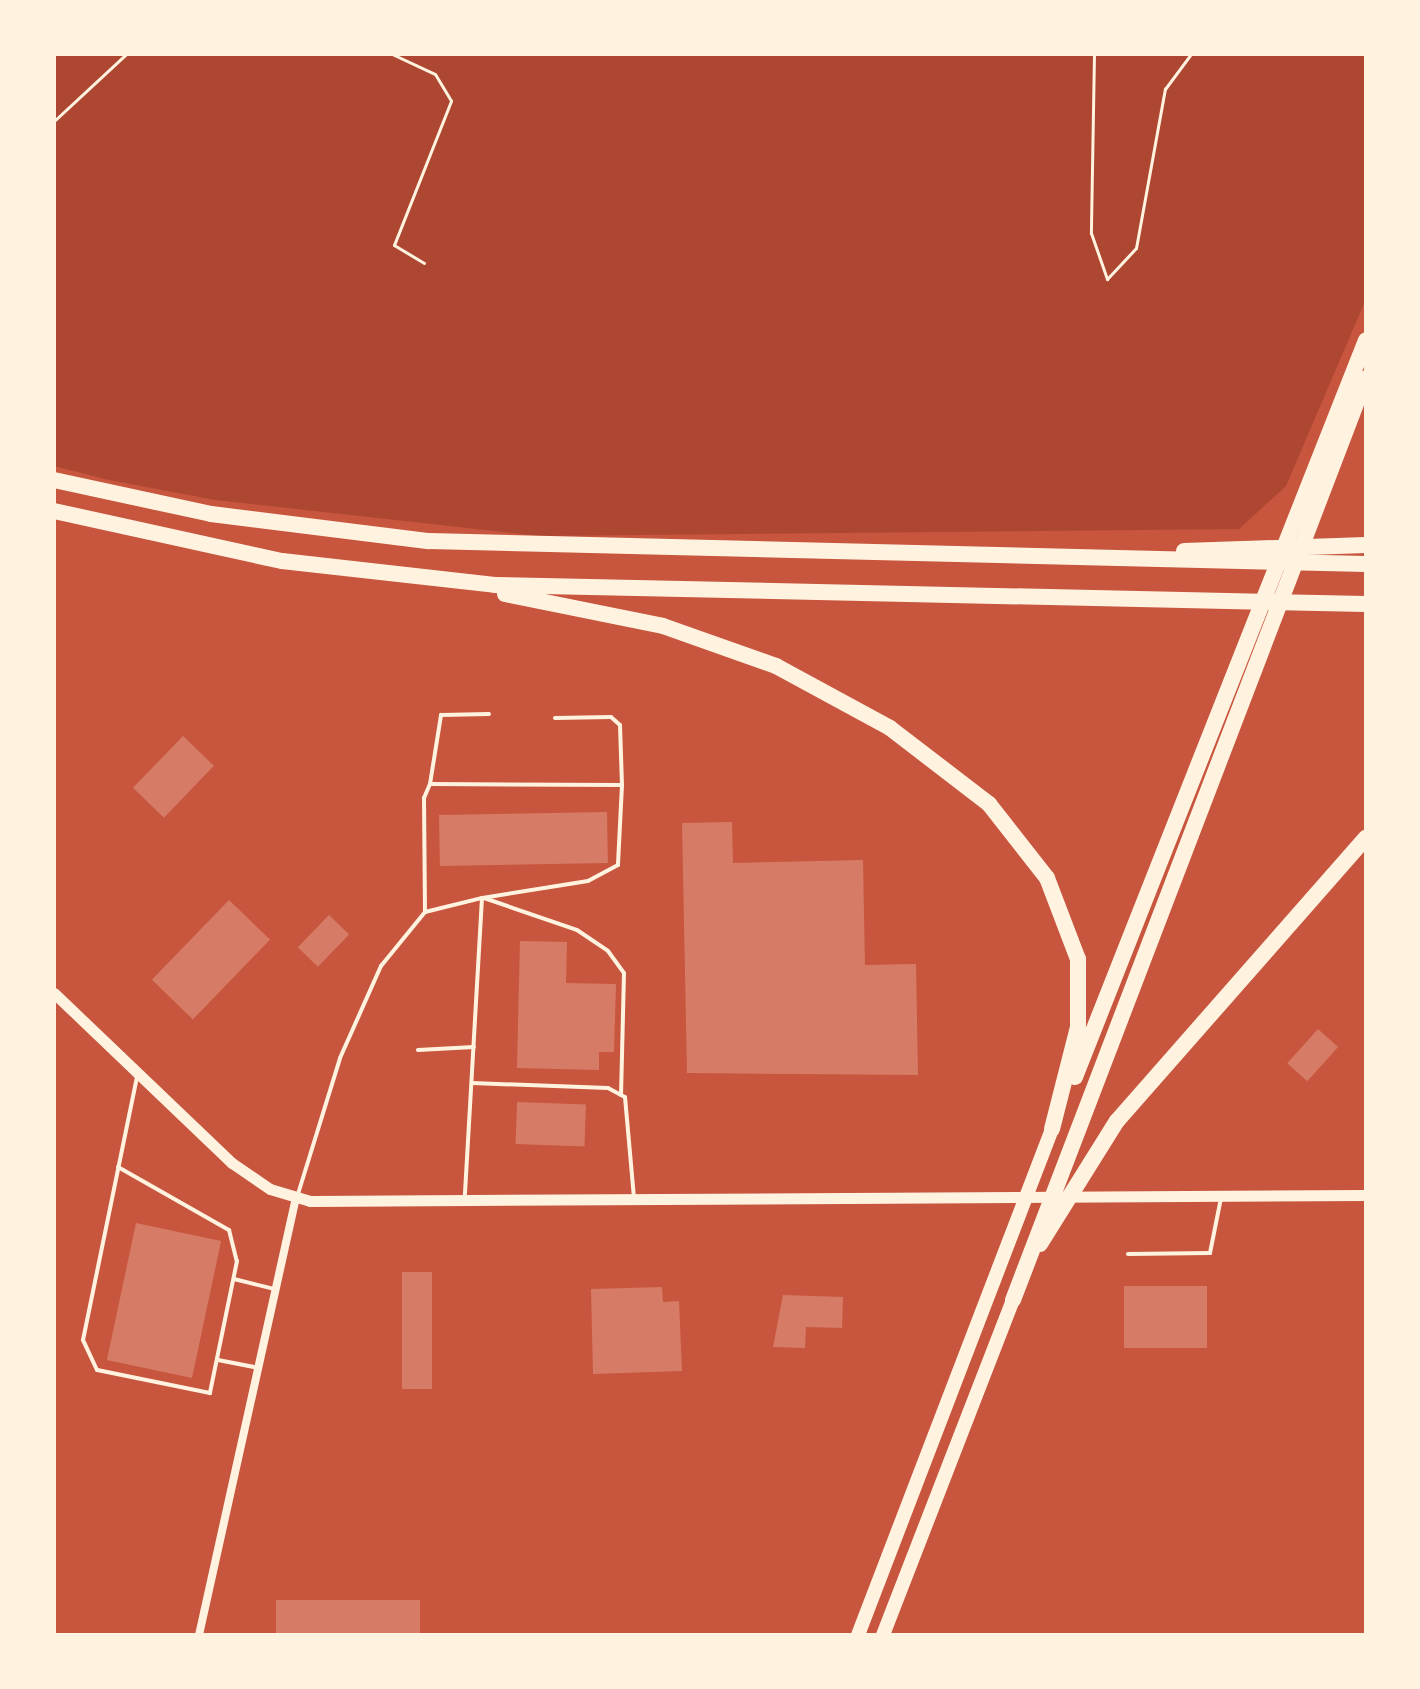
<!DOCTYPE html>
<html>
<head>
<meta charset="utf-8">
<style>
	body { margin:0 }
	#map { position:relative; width:1420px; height:1689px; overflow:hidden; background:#c8553d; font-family:Ubuntu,sans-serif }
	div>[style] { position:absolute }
	.green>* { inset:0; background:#ae4732 }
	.building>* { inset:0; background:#d67c66; transform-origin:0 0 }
	.path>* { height:3px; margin:-1.5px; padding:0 1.5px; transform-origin:1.5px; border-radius:1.5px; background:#fff3e0 }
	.service>* { height:4px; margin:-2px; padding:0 2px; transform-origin:2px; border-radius:2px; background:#fff3e0 }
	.minor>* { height:8px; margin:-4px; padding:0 4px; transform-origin:4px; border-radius:4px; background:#fff3e0 }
	.tertiary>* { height:11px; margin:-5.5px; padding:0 5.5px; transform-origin:5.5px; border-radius:5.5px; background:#fff3e0 }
	.trunk>* { height:14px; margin:-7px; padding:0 7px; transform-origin:7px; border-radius:7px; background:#fff3e0 }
	.motorway>* { height:16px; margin:-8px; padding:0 8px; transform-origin:8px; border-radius:8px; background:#fff3e0 }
	span { translate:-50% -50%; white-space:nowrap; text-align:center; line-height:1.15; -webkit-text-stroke:7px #fff3e0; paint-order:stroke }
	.frame { position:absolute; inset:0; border:56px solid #fff3e0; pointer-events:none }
</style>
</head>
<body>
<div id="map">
	<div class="green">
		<i style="clip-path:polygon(54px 54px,1366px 54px,1366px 299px,1286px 486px,1239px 529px,539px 536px,215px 500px,109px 480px,54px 466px)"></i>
	</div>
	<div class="building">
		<i style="left:183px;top:736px;width:43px;height:72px;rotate:44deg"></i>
		<i style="left:607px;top:812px;width:51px;height:168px;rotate:89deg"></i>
		<i style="clip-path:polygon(732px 822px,733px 863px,863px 860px,865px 965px,916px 964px,918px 1075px,687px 1073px,682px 823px)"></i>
		<i style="left:229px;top:900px;width:57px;height:111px;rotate:44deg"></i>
		<i style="left:329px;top:915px;width:28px;height:45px;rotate:44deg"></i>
		<i style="clip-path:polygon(520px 941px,567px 942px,566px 983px,616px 984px,614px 1052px,599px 1052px,599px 1070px,517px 1068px)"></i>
		<i style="left:1318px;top:1029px;width:27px;height:46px;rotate:42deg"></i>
		<i style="left:517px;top:1102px;width:69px;height:42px;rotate:2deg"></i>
		<i style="left:136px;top:1223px;width:87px;height:140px;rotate:12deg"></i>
		<i style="left:402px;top:1272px;width:30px;height:117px"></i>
		<i style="left:1124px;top:1286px;width:83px;height:62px"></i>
		<i style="clip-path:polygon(662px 1287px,663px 1302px,679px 1301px,682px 1371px,593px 1374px,591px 1289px)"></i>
		<i style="clip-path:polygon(783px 1295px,843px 1297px,842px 1328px,806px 1327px,805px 1348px,773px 1347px)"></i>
		<i style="left:276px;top:1600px;width:144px;height:35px"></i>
	</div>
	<div class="path">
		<i style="left:392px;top:54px;width:47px;rotate:24.9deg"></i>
		<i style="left:435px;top:74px;width:31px;rotate:59deg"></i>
		<i style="left:451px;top:101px;width:155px;rotate:111.6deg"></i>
		<i style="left:394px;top:245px;width:35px;rotate:31deg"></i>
		<i style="left:1094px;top:54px;width:179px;rotate:91deg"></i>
		<i style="left:1091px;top:233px;width:49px;rotate:70.8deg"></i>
		<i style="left:1107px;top:279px;width:42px;rotate:-46.9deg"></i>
		<i style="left:1136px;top:248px;width:162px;rotate:-79.7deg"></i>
		<i style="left:1165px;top:89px;width:44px;rotate:-53.4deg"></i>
		<i style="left:54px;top:121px;width:98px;rotate:-42.9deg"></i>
	</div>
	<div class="service">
		<i style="left:555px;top:718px;width:56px;rotate:-1deg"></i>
		<i style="left:611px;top:717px;width:12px;rotate:42deg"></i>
		<i style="left:620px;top:725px;width:60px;rotate:88.1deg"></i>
		<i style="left:430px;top:784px;width:70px;rotate:-80.9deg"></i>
		<i style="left:441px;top:715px;width:48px;rotate:-1.2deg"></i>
		<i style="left:484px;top:898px;width:98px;rotate:19deg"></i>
		<i style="left:577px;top:930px;width:37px;rotate:34deg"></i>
		<i style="left:608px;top:951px;width:27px;rotate:54deg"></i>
		<i style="left:624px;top:973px;width:122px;rotate:91.4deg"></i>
		<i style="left:425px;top:912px;width:114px;rotate:-90.5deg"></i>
		<i style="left:424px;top:798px;width:15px;rotate:-67deg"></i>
		<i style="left:430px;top:784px;width:192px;rotate:0.3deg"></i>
		<i style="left:622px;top:785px;width:80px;rotate:92.9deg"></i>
		<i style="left:618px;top:865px;width:34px;rotate:152deg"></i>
		<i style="left:588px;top:881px;width:107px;rotate:170.9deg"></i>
		<i style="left:418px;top:1050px;width:56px;rotate:-3.1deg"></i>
		<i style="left:472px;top:1083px;width:136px;rotate:2.1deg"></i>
		<i style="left:608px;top:1088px;width:19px;rotate:28deg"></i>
		<i style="left:625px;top:1097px;width:101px;rotate:84.9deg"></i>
		<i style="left:118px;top:1167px;width:128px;rotate:29.6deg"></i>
		<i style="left:229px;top:1230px;width:32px;rotate:76deg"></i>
		<i style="left:237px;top:1261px;width:135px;rotate:101.6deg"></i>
		<i style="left:210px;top:1393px;width:115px;rotate:-168.5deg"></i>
		<i style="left:97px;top:1370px;width:33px;rotate:-115deg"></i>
		<i style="left:83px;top:1340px;width:269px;rotate:-78.4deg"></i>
		<i style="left:298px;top:1194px;width:142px;rotate:-72.8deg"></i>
		<i style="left:340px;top:1058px;width:101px;rotate:-66deg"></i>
		<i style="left:381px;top:966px;width:70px;rotate:-50.8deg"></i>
		<i style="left:425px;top:912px;width:59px;rotate:-13.8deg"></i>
		<i style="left:482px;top:898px;width:299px;rotate:93.3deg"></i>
		<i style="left:1128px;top:1254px;width:82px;rotate:-0.7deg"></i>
		<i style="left:1210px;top:1253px;width:56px;rotate:-78.7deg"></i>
		<i style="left:234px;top:1279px;width:41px;rotate:14deg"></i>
		<i style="left:218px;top:1360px;width:42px;rotate:11deg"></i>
	</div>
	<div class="minor">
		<i style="left:199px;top:1635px;width:448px;rotate:-77.5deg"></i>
	</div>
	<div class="tertiary">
		<i style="left:54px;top:993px;width:246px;rotate:43.7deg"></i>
		<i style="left:232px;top:1163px;width:46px;rotate:34.4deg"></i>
		<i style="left:270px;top:1189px;width:42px;rotate:16.7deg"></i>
		<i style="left:310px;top:1201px;width:1056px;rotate:-0.33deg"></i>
	</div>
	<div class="trunk">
		<i style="left:858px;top:1635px;width:542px;rotate:-69.02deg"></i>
		<i style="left:883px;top:1635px;width:359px;rotate:-68.8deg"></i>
	</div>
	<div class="motorway">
		<i style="left:54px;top:480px;width:161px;rotate:12.2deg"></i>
		<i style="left:211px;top:514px;width:220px;rotate:7.1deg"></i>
		<i style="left:429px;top:541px;width:937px;rotate:1.41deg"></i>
		<i style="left:54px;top:511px;width:233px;rotate:12.4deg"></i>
		<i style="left:282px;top:561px;width:214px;rotate:6.4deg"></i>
		<i style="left:495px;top:585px;width:871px;rotate:1.25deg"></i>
		<i style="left:1184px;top:551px;width:182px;rotate:-1.9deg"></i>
		<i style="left:505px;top:594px;width:161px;rotate:11.4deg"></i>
		<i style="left:663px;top:626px;width:120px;rotate:19.5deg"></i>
		<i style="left:776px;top:666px;width:130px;rotate:28.5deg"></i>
		<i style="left:890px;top:728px;width:125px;rotate:37.5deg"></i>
		<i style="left:989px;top:804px;width:94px;rotate:51.9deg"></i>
		<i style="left:1047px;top:878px;width:87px;rotate:69.1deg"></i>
		<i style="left:1078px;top:959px;width:68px;rotate:90deg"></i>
		<i style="left:1078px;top:1027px;width:105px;rotate:104.3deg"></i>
		<i style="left:1075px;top:1077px;width:792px;rotate:-68.45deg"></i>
		<i style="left:1040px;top:1244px;width:145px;rotate:-58deg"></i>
		<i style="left:1117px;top:1121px;width:377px;rotate:-48.7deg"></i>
		<i style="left:1013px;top:1300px;width:987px;rotate:-69.05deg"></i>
	</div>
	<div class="frame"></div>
</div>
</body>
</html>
